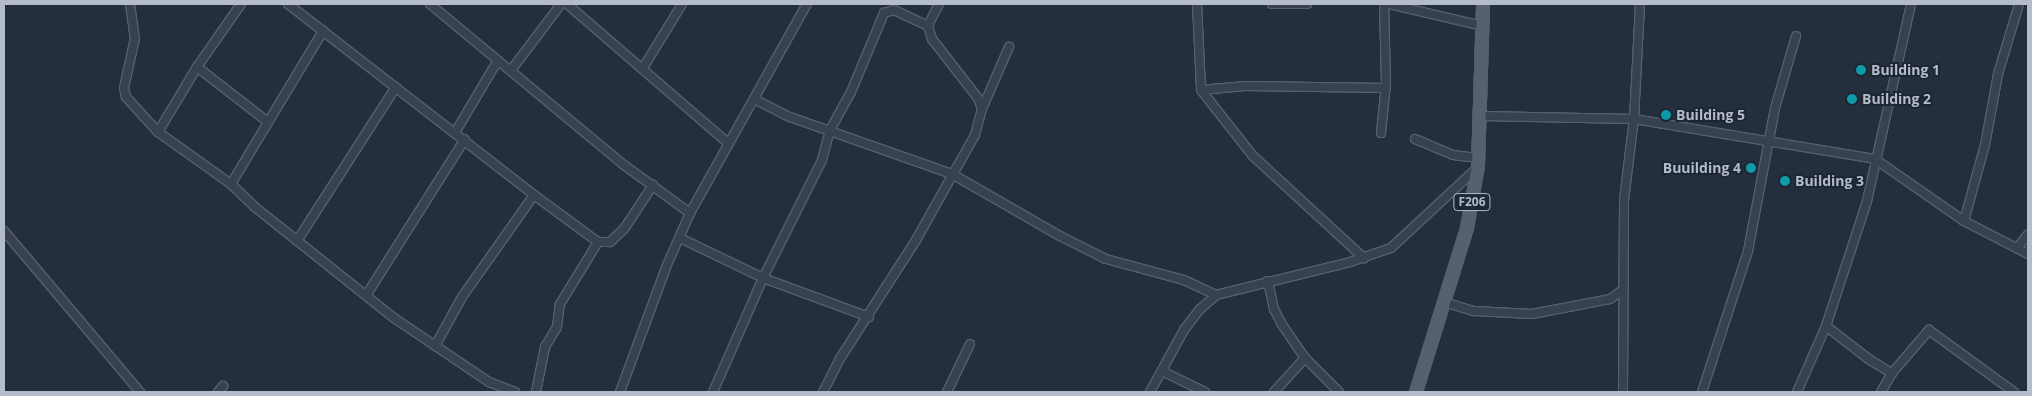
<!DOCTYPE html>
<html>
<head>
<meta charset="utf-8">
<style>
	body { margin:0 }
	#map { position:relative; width:2032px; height:396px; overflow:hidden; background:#242f3e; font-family:"Open Sans",sans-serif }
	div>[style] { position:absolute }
	.roads { filter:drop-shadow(1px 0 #565f6c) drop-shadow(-1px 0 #565f6c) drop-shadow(0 1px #565f6c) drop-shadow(0 -1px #565f6c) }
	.minor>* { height:8px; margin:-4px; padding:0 4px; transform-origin:4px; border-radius:4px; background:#38414e }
	.primary>* { height:12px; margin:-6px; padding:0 6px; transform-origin:6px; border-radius:6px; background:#56606e }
	.dots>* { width:14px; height:14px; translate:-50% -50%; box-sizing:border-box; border:2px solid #1d2633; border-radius:50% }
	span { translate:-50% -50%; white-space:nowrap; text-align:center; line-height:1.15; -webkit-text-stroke:4px #1d2633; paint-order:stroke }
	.shield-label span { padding:1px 4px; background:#1d2633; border:1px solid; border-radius:4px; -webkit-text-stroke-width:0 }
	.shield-label { font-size:12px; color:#b4bcc9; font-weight:700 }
	.poi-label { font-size:14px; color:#b4bcc9; font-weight:700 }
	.left { translate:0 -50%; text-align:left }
	.right { translate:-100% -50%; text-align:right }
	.frame { position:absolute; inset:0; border:5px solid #b4bcc9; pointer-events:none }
</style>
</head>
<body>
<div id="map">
	<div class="roads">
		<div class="minor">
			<i style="left:130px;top:4px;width:34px;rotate:82deg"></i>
			<i style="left:135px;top:38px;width:51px;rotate:102.4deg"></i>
			<i style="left:124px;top:88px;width:9px;rotate:77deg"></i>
			<i style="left:126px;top:97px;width:47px;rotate:47.6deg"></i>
			<i style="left:158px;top:132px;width:90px;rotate:35.5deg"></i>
			<i style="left:231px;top:184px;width:33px;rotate:44deg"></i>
			<i style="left:255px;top:207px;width:178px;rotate:38.6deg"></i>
			<i style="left:394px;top:318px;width:115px;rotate:34deg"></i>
			<i style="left:489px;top:382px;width:28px;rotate:21deg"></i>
			<i style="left:288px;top:4px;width:311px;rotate:37.8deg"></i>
			<i style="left:534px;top:195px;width:79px;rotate:36.3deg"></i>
			<i style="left:598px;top:242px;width:12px"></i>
			<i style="left:610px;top:242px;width:19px;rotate:-43deg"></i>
			<i style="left:624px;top:229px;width:53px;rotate:-56.6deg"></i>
			<i style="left:430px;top:4px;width:252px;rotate:39.7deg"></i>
			<i style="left:624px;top:165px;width:82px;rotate:36deg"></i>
			<i style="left:567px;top:4px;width:213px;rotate:40.8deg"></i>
			<i style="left:939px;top:4px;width:25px;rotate:117deg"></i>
			<i style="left:928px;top:26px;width:14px;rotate:73deg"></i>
			<i style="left:932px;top:39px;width:75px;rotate:52.1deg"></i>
			<i style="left:978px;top:98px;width:12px;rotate:70deg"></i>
			<i style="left:1197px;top:4px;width:86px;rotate:87.3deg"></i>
			<i style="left:1201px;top:90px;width:84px;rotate:51.8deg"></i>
			<i style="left:1253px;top:156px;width:151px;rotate:42.6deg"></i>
			<i style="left:1272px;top:4px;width:35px"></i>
			<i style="left:1389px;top:4px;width:97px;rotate:13.2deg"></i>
			<i style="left:197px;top:67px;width:90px;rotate:37.8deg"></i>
			<i style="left:643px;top:68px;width:75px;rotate:-58.6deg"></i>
			<i style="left:512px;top:69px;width:81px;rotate:-53deg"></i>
			<i style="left:1201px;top:90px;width:45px;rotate:-5.1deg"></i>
			<i style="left:1246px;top:86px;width:140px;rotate:0.8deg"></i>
			<i style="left:756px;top:100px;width:38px;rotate:27deg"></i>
			<i style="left:790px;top:117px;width:172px;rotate:19.4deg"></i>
			<i style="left:952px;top:174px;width:125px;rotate:29.9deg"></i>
			<i style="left:1060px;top:236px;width:51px;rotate:26.6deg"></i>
			<i style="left:1106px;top:259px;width:81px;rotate:15.1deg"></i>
			<i style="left:1184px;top:280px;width:35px;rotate:25deg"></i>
			<i style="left:1481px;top:116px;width:153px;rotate:1.1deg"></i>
			<i style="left:1634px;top:119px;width:244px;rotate:9.4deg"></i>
			<i style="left:1875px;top:159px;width:108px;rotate:34.9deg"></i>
			<i style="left:1964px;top:221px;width:72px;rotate:27.3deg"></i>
			<i style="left:456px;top:131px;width:82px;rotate:-59.4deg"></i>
			<i style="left:158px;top:132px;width:76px;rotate:-59deg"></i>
			<i style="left:197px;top:67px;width:77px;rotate:-55.1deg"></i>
			<i style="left:1381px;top:133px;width:49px;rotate:-84.2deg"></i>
			<i style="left:1386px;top:84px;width:80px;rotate:-91.4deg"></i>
			<i style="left:1415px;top:139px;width:41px;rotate:22.8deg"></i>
			<i style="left:1453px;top:155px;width:25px;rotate:7deg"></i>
			<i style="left:231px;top:184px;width:179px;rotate:-59deg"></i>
			<i style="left:1964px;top:221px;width:79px;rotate:-74.6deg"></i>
			<i style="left:1985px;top:145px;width:72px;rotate:-79.6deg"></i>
			<i style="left:1998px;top:74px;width:73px;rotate:-73.3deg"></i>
			<i style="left:4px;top:231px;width:211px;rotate:49.8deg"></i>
			<i style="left:680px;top:238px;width:92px;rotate:25.7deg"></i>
			<i style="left:763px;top:278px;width:113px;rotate:20.2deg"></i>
			<i style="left:297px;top:241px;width:183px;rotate:-57.3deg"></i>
			<i style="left:2018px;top:247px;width:16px;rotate:-52deg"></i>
			<i style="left:1268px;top:281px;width:29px;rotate:78deg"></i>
			<i style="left:1274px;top:309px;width:16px;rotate:63deg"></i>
			<i style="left:1281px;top:323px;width:42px;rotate:55.6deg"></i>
			<i style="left:1305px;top:358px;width:48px;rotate:45deg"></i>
			<i style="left:367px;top:294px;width:183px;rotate:-57.7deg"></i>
			<i style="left:1444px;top:302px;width:31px;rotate:17deg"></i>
			<i style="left:1474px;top:311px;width:58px;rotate:3deg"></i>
			<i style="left:1532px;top:314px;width:79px;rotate:-10.9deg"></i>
			<i style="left:1610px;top:299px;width:16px;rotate:-35deg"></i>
			<i style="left:1826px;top:326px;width:56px;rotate:37.7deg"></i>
			<i style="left:1870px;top:360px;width:26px;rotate:31deg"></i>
			<i style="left:435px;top:346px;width:56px;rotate:-61.1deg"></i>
			<i style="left:462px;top:297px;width:125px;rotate:-54.8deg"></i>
			<i style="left:1162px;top:371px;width:48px;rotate:26deg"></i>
			<i style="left:218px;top:392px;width:8px;rotate:-50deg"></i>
			<i style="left:536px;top:392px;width:46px;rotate:-78.7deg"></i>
			<i style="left:545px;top:347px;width:23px;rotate:-59deg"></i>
			<i style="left:557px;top:327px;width:23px;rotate:-83deg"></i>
			<i style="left:560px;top:304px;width:73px;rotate:-58.5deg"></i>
			<i style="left:620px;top:392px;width:135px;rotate:-69.7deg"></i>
			<i style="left:667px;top:265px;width:57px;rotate:-66.1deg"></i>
			<i style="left:690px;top:213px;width:240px;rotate:-60.8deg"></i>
			<i style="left:713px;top:392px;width:124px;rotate:-66.3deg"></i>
			<i style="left:763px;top:278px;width:132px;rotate:-63.4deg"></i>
			<i style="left:822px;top:160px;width:31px;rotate:-75deg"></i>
			<i style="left:830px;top:130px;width:43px;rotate:-61.1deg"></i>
			<i style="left:851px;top:92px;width:86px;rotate:-67.3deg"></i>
			<i style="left:884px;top:13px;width:10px;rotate:-17deg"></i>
			<i style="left:894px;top:10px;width:38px;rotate:25deg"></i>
			<i style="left:823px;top:392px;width:39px;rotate:-63deg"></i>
			<i style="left:841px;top:357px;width:139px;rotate:-57.3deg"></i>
			<i style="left:916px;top:240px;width:120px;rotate:-60.7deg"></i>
			<i style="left:975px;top:135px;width:27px;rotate:-75deg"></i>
			<i style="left:982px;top:109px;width:68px;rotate:-66.5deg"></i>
			<i style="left:947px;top:392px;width:53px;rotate:-64.4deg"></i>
			<i style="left:1150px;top:392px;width:71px;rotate:-61.3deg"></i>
			<i style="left:1184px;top:330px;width:25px;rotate:-53deg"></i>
			<i style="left:1199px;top:310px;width:23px;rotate:-41deg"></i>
			<i style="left:1216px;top:295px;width:138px;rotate:-13.8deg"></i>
			<i style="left:1350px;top:262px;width:43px;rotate:-18.9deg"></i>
			<i style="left:1391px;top:248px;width:117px;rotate:-42.9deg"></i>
			<i style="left:1274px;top:392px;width:46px;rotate:-47.6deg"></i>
			<i style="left:1623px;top:392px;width:192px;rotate:-89.7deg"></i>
			<i style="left:1624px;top:200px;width:82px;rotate:-83deg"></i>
			<i style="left:1634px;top:119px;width:115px;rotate:-87deg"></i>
			<i style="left:1702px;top:392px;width:148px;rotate:-71.9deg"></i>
			<i style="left:1748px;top:251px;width:146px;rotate:-79.3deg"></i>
			<i style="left:1775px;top:108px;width:75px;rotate:-73.7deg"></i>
			<i style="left:1797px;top:392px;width:72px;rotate:-66.3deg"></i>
			<i style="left:1826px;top:326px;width:132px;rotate:-71.8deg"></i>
			<i style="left:1867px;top:201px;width:202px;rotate:-77.4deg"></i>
			<i style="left:1881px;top:392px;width:22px;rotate:-60deg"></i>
			<i style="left:1892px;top:373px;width:57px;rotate:-49.3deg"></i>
			<i style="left:1929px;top:330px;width:105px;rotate:36.1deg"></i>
		</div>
		<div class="primary">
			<i style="left:1416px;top:392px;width:172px;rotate:-72.7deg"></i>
			<i style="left:1467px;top:228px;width:63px;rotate:-79.9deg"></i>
			<i style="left:1478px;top:166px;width:162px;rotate:-88.2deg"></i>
		</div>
	</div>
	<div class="dots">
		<i style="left:1861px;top:70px;background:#0f9aa8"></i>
		<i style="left:1852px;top:99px;background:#0f9aa8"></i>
		<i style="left:1666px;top:115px;background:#0f9aa8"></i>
		<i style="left:1751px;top:168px;background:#0f9aa8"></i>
		<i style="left:1785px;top:181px;background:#0f9aa8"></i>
	</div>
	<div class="shield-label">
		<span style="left:1472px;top:202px">F206</span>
	</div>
	<div class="poi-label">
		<span class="left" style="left:1871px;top:70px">Building 1</span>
		<span class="left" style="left:1862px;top:99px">Building 2</span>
		<span class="left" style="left:1676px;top:115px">Building 5</span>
		<span class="right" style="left:1741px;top:168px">Buuilding 4</span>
		<span class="left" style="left:1795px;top:181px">Building 3</span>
	</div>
	<div class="frame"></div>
</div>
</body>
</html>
